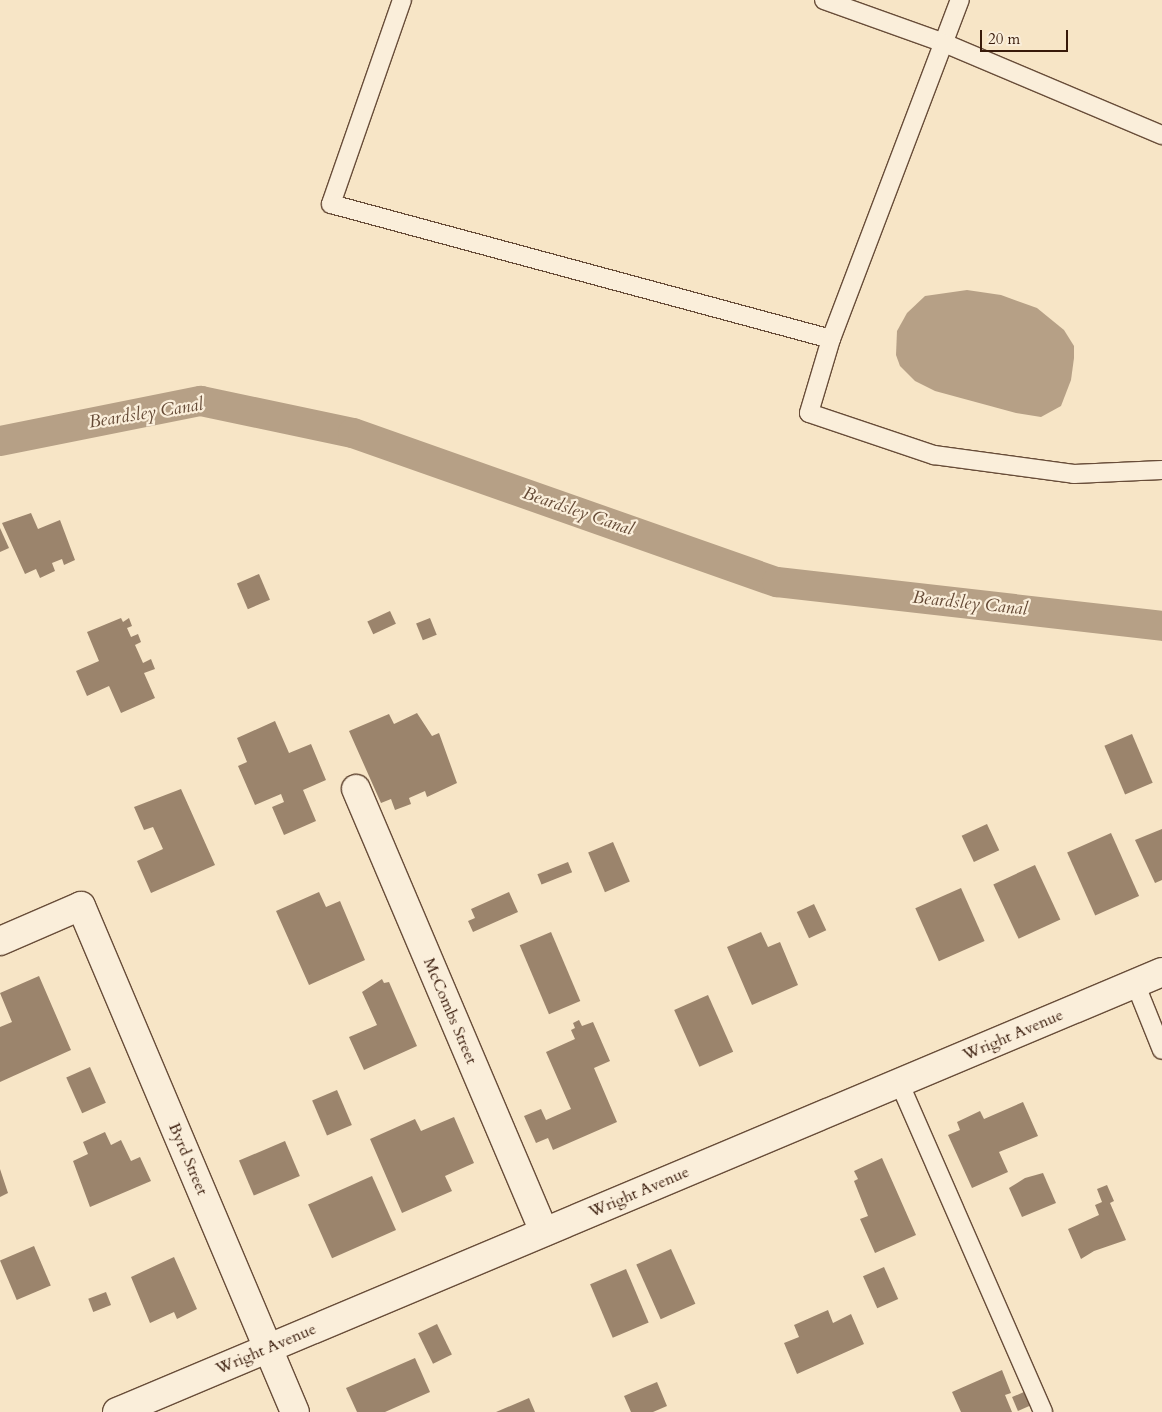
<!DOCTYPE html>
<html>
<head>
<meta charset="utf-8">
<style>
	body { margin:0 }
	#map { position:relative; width:1162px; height:1412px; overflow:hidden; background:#f7e5c6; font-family:Cardo,serif }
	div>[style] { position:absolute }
	.water>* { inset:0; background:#b6a086 }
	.canal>* { height:30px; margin:-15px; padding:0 15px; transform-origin:15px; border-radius:15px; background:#b6a086 }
	.building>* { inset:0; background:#9b846c; transform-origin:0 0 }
	.roads { filter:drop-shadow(1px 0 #684d39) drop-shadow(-1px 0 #684d39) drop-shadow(0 1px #684d39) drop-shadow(0 -1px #684d39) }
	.service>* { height:18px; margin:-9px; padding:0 9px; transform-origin:9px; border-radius:9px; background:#faeeda }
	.minor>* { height:28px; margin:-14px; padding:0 14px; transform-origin:14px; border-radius:14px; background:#faeeda }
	span { translate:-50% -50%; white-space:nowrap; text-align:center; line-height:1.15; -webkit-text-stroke:4.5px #faeeda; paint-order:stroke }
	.street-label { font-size:16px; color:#381a0a }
	.water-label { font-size:18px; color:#644935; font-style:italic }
	.scale { position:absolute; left:980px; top:30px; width:88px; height:22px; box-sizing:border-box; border:2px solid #381a0a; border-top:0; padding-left:6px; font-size:15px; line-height:18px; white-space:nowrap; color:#381a0a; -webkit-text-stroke:4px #faeeda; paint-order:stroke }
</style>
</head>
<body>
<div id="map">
	<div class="water">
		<i style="clip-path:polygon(967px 290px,1001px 295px,1037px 308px,1064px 330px,1074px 346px,1074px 358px,1071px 380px,1061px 406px,1041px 417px,1016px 413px,935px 391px,915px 381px,900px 366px,896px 355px,897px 331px,907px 313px,925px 296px)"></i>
	</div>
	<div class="canal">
		<i style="left:0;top:441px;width:205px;rotate:-11.3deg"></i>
		<i style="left:201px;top:401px;width:155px;rotate:11.9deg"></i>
		<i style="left:353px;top:433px;width:449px;rotate:19.4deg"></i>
		<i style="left:777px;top:582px;width:388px;rotate:6.5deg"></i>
	</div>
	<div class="building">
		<i style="clip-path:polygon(31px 513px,38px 529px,60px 520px,75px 560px,64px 565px,62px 559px,52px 563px,55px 571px,40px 578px,36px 569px,25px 574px,2px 523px)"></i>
		<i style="clip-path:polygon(0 528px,9px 548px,0 552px)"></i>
		<i style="left:259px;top:574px;width:28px;height:24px;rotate:67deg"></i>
		<i style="left:390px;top:611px;width:14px;height:25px;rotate:65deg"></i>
		<i style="clip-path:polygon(121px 618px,123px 622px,129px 618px,132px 626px,127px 628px,131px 637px,138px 634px,141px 642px,135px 645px,143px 663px,151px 659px,155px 669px,144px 673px,155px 698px,121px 713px,109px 686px,87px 696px,76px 671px,99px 661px,87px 632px)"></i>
		<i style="left:430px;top:618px;width:18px;height:15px;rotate:68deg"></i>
		<i style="clip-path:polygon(417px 713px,432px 736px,439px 733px,457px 783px,427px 797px,425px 791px,409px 798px,411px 804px,395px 810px,391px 799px,381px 803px,349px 731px,389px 714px,394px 724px)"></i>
		<i style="clip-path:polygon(275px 721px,289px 753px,311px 744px,326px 780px,303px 790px,316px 821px,284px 835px,272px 807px,284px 802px,281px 794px,255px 805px,238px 766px,247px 762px,237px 738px)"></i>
		<i style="left:1132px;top:734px;width:53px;height:30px;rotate:67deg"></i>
		<i style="clip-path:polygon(181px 789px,215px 865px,151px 893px,137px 861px,163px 849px,153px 827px,144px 830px,134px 807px)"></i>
		<i style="left:987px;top:824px;width:29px;height:28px;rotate:65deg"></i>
		<i style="clip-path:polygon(1162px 829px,1162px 880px,1155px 883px,1135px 840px)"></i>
		<i style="left:1111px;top:833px;width:69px;height:48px;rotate:66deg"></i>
		<i style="left:613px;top:842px;width:43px;height:27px;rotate:67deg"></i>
		<i style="left:568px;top:862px;width:11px;height:33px;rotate:68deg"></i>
		<i style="left:1035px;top:865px;width:60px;height:46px;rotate:65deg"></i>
		<i style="left:961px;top:888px;width:58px;height:50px;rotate:66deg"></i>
		<i style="clip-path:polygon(319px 892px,326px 907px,340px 901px,365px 960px,309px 985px,276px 911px)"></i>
		<i style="clip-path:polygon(509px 892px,518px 912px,473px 932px,468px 921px,475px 918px,471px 909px)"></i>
		<i style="left:814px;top:904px;width:29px;height:19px;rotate:65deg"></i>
		<i style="left:551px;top:932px;width:75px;height:34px;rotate:67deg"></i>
		<i style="clip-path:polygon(761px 932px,768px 947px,780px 942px,798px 985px,752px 1005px,727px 947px)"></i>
		<i style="clip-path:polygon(39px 976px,71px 1050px,0 1082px,0 1027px,12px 1022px,0 993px)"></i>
		<i style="clip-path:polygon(382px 979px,384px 983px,389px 982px,417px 1046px,364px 1070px,349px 1037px,377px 1025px,362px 992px)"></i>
		<i style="left:708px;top:995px;width:62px;height:37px;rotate:66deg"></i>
		<i style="clip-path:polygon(579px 1020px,582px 1026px,593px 1022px,610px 1061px,594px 1068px,617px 1122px,553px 1150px,548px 1138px,536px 1143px,524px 1116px,541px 1109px,546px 1120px,571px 1109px,546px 1052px,575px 1039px,571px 1030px,575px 1028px,573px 1023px)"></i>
		<i style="left:90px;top:1067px;width:39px;height:26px;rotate:66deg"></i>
		<i style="left:337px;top:1090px;width:38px;height:27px;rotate:67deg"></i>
		<i style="clip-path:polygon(1023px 1102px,1038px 1136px,999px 1152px,1008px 1172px,972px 1188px,948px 1135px,960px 1130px,957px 1122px,980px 1111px,984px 1119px)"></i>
		<i style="clip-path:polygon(454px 1117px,474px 1163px,445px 1176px,452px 1191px,402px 1213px,370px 1139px,415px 1119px,421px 1131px)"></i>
		<i style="clip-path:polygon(105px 1132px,111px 1145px,121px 1140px,131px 1161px,140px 1157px,151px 1181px,90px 1207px,73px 1161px,88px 1154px,83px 1142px)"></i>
		<i style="left:285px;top:1141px;width:38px;height:50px;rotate:67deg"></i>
		<i style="clip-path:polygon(882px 1158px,916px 1235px,875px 1253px,860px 1219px,868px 1216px,854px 1181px,858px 1179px,854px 1171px)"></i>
		<i style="clip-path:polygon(0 1169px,8px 1193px,0 1197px)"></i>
		<i style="clip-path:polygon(1043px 1173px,1056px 1203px,1022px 1217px,1009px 1188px,1025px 1178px)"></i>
		<i style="left:372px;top:1176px;width:59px;height:70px;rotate:66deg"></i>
		<i style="clip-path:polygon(1107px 1185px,1114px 1201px,1110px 1203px,1126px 1240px,1094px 1251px,1081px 1259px,1068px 1229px,1099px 1215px,1095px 1205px,1102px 1202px,1097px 1189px)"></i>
		<i style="left:34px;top:1246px;width:43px;height:37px;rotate:67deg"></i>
		<i style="left:671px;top:1249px;width:60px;height:38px;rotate:66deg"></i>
		<i style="clip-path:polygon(174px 1257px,197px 1309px,177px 1319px,174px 1312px,150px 1323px,131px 1277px)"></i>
		<i style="left:884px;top:1267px;width:35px;height:23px;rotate:66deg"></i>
		<i style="left:626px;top:1269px;width:58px;height:39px;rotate:67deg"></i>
		<i style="left:106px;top:1292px;width:14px;height:19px;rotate:69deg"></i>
		<i style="clip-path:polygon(828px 1310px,833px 1323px,851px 1314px,864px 1344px,797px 1374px,784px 1343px,799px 1337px,794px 1325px)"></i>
		<i style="left:437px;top:1324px;width:34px;height:21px;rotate:64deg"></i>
		<i style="clip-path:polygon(415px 1358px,430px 1392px,385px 1412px,357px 1412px,346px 1388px)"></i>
		<i style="clip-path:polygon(1002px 1370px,1011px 1393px,1005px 1395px,1012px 1412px,961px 1412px,952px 1392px)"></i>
		<i style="clip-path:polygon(657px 1382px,667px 1406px,653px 1412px,631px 1412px,624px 1396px)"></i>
		<i style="left:1024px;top:1392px;width:15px;height:13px;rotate:67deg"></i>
		<i style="clip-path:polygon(529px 1398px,535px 1412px,496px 1412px)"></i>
	</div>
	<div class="roads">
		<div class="service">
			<i style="left:402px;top:0;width:216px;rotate:109.2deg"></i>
			<i style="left:331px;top:204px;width:518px;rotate:15.11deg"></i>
			<i style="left:831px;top:339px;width:363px;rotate:-69.2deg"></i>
			<i style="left:824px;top:0;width:127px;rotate:19.7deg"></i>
			<i style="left:944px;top:43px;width:237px;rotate:22.9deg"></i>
			<i style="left:831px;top:339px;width:77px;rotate:106.6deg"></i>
			<i style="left:809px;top:413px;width:132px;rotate:18.6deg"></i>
			<i style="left:934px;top:455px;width:141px;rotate:7.7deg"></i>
			<i style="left:1074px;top:474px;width:88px;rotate:-2.6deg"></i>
			<i style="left:1135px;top:983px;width:72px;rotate:68.1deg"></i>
			<i style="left:899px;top:1082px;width:360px;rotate:66.4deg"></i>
		</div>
		<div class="minor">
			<i style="left:356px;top:789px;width:481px;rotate:67deg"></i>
			<i style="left:0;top:941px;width:88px;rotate:-23.4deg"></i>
			<i style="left:81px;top:906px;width:549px;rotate:67.08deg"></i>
			<i style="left:117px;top:1412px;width:1134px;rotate:-22.83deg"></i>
		</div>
	</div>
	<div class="street-label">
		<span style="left:450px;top:1011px;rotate:67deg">McCombs Street</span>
		<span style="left:1013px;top:1035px;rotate:-23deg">Wright Avenue</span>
		<span style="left:188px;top:1159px;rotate:67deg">Byrd Street</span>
		<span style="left:639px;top:1192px;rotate:-23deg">Wright Avenue</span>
		<span style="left:266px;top:1349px;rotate:-23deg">Wright Avenue</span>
	</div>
	<div class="water-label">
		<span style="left:146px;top:414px;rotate:-9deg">Beardsley Canal</span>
		<span style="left:578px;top:512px;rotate:19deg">Beardsley Canal</span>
		<span style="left:970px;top:604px;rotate:6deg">Beardsley Canal</span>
	</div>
	<div class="scale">20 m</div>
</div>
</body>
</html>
